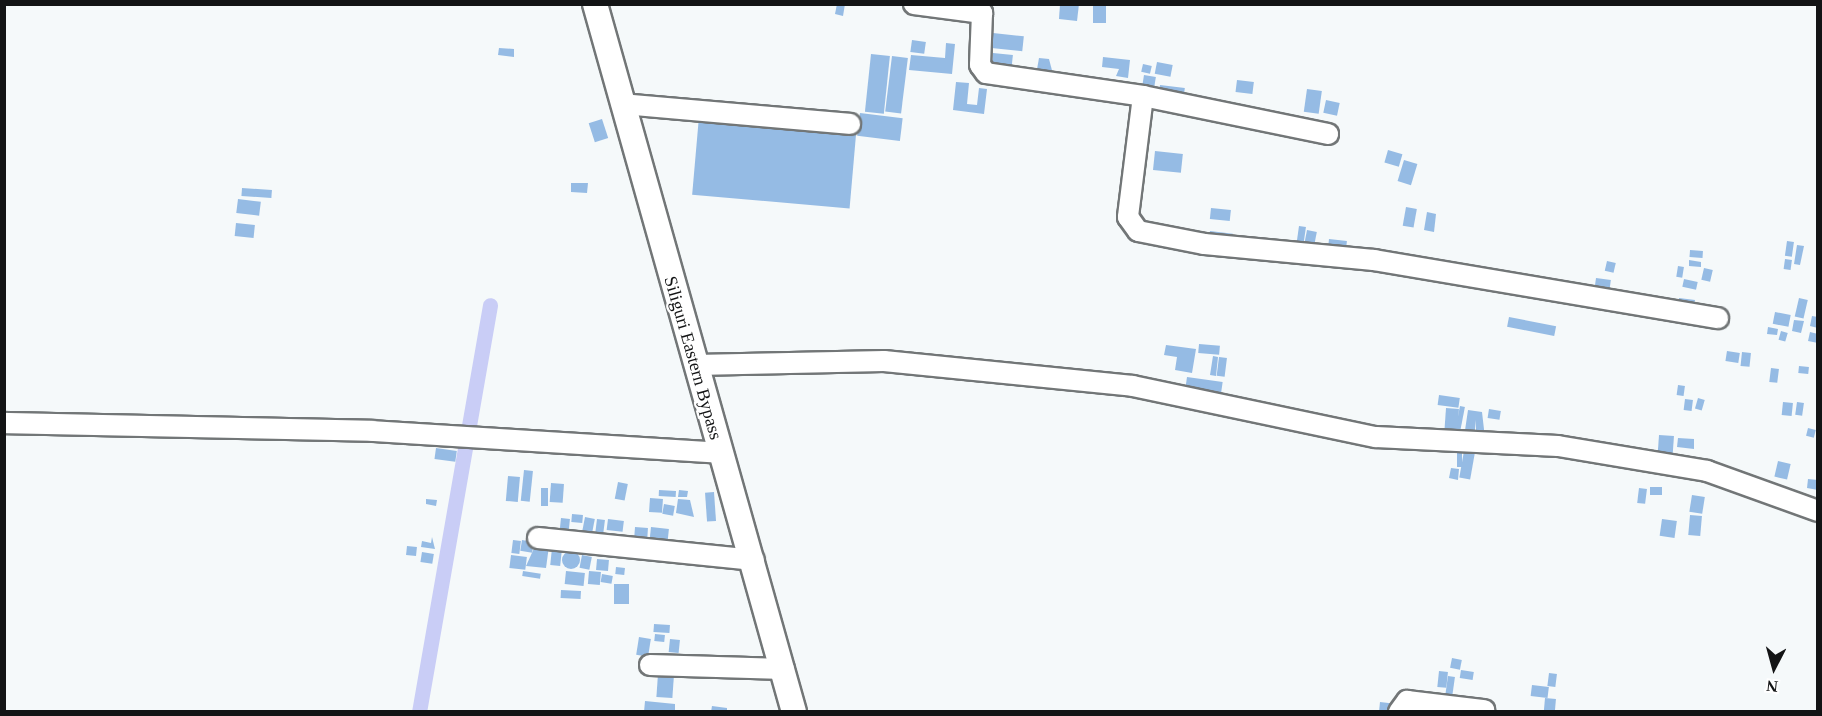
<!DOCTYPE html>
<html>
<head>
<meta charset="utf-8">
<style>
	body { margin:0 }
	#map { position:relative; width:1822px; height:716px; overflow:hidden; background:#f5f9fa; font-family:Georgia,serif }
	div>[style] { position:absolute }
	.canal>* { height:15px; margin:-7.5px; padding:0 7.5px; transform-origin:7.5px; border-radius:7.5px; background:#c9cdf6 }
	.building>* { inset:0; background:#95bbe4; transform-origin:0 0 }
	.round { border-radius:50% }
	.roads { filter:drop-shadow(2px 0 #727677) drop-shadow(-2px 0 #727677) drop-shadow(0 2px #727677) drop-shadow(0 -2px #727677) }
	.minor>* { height:20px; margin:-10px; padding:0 10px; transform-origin:10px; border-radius:10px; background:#fff }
	.major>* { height:24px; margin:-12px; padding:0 12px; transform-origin:12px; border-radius:12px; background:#fff }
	span { translate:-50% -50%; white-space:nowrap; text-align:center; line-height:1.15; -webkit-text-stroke:4.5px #fff; paint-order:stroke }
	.street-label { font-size:18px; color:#131415 }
	.frame { position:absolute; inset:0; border:6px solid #131415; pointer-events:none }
	.north { position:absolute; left:1744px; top:638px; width:60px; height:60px; -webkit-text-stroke:4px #fff; paint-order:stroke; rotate:186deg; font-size:16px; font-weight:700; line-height:24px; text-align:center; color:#131415 }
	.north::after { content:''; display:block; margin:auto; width:21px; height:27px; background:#131415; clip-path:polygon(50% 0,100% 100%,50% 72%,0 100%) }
</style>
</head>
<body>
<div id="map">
	<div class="canal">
		<i style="left:419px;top:712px;width:413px;rotate:-80.1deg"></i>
	</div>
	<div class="building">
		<i style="clip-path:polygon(837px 4px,845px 4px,843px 16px,835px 14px)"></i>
		<i style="clip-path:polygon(1060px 4px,1079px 4px,1077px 21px,1059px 19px)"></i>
		<i style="left:1093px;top:4px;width:13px;height:19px"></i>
		<i style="left:993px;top:33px;width:31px;height:15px;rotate:6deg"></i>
		<i style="left:912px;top:40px;width:14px;height:12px;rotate:8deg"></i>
		<i style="clip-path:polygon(946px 43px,955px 44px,952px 74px,909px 70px,911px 55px,945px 58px)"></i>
		<i style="clip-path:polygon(499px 48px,514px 49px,514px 57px,498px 55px)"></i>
		<i style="left:993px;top:53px;width:20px;height:18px;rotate:6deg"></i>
		<i style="left:871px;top:54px;width:19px;height:58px;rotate:6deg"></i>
		<i style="left:892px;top:56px;width:16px;height:56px;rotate:7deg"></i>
		<i style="clip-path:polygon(1103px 57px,1130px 60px,1128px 78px,1116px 76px,1119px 69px,1102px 67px)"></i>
		<i style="clip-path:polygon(1039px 58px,1049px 59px,1054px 78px,1036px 75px)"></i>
		<i style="left:1157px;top:62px;width:16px;height:12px;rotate:11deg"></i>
		<i style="left:1143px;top:64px;width:9px;height:8px;rotate:13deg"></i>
		<i style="left:1144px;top:75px;width:12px;height:18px;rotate:9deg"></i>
		<i style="left:1237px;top:80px;width:17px;height:12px;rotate:7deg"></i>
		<i style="clip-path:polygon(956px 82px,969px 83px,967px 104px,977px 105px,979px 88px,987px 89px,984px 114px,953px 110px)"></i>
		<i style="left:1160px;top:85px;width:25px;height:13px;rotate:7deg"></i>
		<i style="left:1307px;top:89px;width:15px;height:23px;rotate:8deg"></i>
		<i style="left:1326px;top:100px;width:14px;height:13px;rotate:12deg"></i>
		<i style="left:700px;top:105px;width:158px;height:90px;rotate:5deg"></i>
		<i style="left:860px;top:113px;width:43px;height:23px;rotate:7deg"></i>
		<i style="left:602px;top:119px;width:20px;height:14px;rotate:72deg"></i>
		<i style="left:1388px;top:150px;width:15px;height:13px;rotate:16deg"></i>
		<i style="left:1155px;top:151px;width:28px;height:19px;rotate:6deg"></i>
		<i style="left:1404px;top:160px;width:14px;height:22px;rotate:17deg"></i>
		<i style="clip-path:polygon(571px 183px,588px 183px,587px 193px,571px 192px)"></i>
		<i style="left:242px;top:188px;width:30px;height:8px;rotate:4deg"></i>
		<i style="left:238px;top:199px;width:23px;height:14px;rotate:7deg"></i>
		<i style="left:1406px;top:207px;width:11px;height:19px;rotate:10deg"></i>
		<i style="left:1211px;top:208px;width:20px;height:11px;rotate:6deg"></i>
		<i style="clip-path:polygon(1427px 212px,1436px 214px,1434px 232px,1424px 230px)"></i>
		<i style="left:236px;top:223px;width:19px;height:13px;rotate:6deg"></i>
		<i style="left:1299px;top:226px;width:7px;height:17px;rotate:8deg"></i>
		<i style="left:1307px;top:230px;width:10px;height:20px;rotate:11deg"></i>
		<i style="left:1210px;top:231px;width:23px;height:9px;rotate:7deg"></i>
		<i style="left:1329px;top:239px;width:18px;height:15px;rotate:6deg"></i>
		<i style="left:1787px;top:241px;width:7px;height:15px;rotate:8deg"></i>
		<i style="clip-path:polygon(1797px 245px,1804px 246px,1800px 265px,1794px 264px)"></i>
		<i style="left:1690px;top:250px;width:13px;height:7px;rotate:4deg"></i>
		<i style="left:1785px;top:259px;width:7px;height:10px;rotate:8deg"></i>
		<i style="clip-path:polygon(1689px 260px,1701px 262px,1701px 267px,1689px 266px)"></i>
		<i style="left:1607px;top:261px;width:9px;height:10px;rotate:13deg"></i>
		<i style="left:1678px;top:266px;width:6px;height:11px;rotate:9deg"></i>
		<i style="left:1704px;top:268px;width:9px;height:12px;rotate:13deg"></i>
		<i style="left:1596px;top:278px;width:15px;height:10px;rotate:8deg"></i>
		<i style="left:1684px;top:279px;width:14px;height:8px;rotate:12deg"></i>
		<i style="clip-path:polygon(1679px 298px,1695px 300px,1693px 310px,1678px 307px)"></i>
		<i style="left:1799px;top:298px;width:9px;height:19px;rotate:13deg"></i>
		<i style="left:1775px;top:312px;width:16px;height:12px;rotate:11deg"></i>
		<i style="clip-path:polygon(1812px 316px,1818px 317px,1818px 328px,1810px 326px)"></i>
		<i style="left:1509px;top:317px;width:48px;height:10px;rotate:11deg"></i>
		<i style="clip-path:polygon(1794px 320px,1804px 321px,1801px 333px,1792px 331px)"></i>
		<i style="clip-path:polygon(1768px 327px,1778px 329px,1777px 335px,1767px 334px)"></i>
		<i style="left:1781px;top:331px;width:7px;height:9px;rotate:16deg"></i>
		<i style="clip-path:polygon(1810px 332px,1818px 334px,1818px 343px,1808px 341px)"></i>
		<i style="left:1199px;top:344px;width:21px;height:9px;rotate:5deg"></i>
		<i style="clip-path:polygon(1166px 345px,1196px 349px,1192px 373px,1175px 370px,1177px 357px,1164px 355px)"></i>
		<i style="left:1727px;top:351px;width:13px;height:10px;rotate:9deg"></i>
		<i style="left:1742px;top:352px;width:9px;height:14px;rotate:6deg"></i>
		<i style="clip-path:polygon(1213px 356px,1218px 357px,1216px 376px,1210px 375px)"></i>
		<i style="left:1219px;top:357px;width:8px;height:19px;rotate:7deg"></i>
		<i style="left:1799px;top:366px;width:10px;height:7px;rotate:6deg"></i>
		<i style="left:1771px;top:368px;width:8px;height:14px;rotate:7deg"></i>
		<i style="left:1187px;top:377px;width:36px;height:16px;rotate:8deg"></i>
		<i style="left:1678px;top:385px;width:7px;height:10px;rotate:8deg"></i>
		<i style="left:1439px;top:395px;width:21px;height:10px;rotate:8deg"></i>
		<i style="left:1698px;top:398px;width:7px;height:11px;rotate:16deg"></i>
		<i style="left:1685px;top:399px;width:8px;height:11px;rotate:7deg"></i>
		<i style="left:1783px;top:402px;width:10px;height:13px;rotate:6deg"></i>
		<i style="left:1797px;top:402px;width:7px;height:13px;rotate:8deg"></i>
		<i style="left:1460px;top:406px;width:5px;height:24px;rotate:11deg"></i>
		<i style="left:1446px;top:408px;width:13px;height:27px;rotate:4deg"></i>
		<i style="left:1489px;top:409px;width:12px;height:9px;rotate:9deg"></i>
		<i style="clip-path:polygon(1468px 410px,1482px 412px,1485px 438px,1476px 437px,1476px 420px,1474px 438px,1464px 437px)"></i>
		<i style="left:1808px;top:428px;width:8px;height:8px;rotate:14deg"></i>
		<i style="left:1659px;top:435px;width:15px;height:18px;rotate:4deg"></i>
		<i style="clip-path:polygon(1678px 438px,1694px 439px,1694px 449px,1677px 447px)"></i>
		<i style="left:436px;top:448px;width:21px;height:11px;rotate:8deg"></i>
		<i style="left:1464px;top:451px;width:11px;height:27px;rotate:10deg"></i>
		<i style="left:1457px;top:452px;width:5px;height:15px"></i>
		<i style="left:1778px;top:461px;width:13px;height:16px;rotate:13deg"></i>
		<i style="clip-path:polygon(1451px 468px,1459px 469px,1458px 480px,1449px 478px)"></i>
		<i style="left:524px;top:470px;width:9px;height:31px;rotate:6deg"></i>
		<i style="left:508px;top:476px;width:12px;height:25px;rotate:5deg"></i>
		<i style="clip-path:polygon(1808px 479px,1818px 480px,1818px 490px,1807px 488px)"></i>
		<i style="left:618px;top:482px;width:10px;height:17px;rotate:11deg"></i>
		<i style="left:551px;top:483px;width:13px;height:19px;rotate:4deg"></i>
		<i style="left:1650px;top:487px;width:12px;height:8px"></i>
		<i style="left:541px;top:488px;width:7px;height:18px"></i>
		<i style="left:1639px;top:488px;width:8px;height:15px;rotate:7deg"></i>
		<i style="left:659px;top:490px;width:17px;height:6px;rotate:3deg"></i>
		<i style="clip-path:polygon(679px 490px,688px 491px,687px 497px,678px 497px)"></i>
		<i style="left:714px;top:492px;width:29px;height:9px;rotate:86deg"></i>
		<i style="left:1692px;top:495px;width:13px;height:17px;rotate:9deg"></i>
		<i style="left:650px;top:498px;width:13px;height:14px;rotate:4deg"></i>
		<i style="clip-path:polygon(426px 499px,437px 500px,436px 506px,426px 504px)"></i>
		<i style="clip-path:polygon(678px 499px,690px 500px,694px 517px,676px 513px)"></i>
		<i style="left:664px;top:504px;width:11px;height:10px;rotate:10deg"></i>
		<i style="left:572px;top:514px;width:11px;height:8px;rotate:5deg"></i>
		<i style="left:1690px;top:515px;width:12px;height:20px;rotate:5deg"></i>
		<i style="left:585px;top:517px;width:10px;height:21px;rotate:11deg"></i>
		<i style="left:561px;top:518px;width:9px;height:16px;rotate:6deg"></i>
		<i style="left:597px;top:519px;width:8px;height:26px;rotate:7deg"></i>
		<i style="left:608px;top:519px;width:16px;height:11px;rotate:7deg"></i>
		<i style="left:1662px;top:519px;width:15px;height:17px;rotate:8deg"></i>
		<i style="left:635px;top:527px;width:13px;height:9px;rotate:4deg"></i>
		<i style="left:651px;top:527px;width:18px;height:23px;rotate:6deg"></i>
		<i style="clip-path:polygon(432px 537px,435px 549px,421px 547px,422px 541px,431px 543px)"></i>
		<i style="left:513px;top:540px;width:8px;height:13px;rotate:7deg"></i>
		<i style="left:522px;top:540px;width:12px;height:11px;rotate:9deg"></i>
		<i style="clip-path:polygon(536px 544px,549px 546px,546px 568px,526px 566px)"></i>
		<i style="left:407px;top:546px;width:10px;height:9px;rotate:6deg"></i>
		<i style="left:552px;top:548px;width:10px;height:17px;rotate:6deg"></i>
		<i class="round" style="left:562px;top:551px;width:18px;height:18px"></i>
		<i style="left:422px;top:552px;width:12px;height:10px;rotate:9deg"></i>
		<i style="left:511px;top:555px;width:16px;height:13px;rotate:7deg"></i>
		<i style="left:582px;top:555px;width:10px;height:13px;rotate:11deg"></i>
		<i style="left:597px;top:559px;width:12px;height:11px;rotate:5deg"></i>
		<i style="left:616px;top:567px;width:9px;height:7px;rotate:6deg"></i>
		<i style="left:523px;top:571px;width:18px;height:5px;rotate:9deg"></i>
		<i style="left:566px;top:571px;width:19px;height:13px;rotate:6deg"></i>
		<i style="left:589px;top:571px;width:12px;height:13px;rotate:5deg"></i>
		<i style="left:602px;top:574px;width:11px;height:8px;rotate:10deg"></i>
		<i style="left:614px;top:584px;width:15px;height:20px"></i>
		<i style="left:561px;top:590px;width:20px;height:8px;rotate:3deg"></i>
		<i style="left:654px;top:624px;width:16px;height:8px;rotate:4deg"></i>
		<i style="left:655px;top:634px;width:10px;height:7px;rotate:6deg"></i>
		<i style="left:639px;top:637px;width:12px;height:18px;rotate:9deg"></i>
		<i style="left:670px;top:639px;width:10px;height:13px;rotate:6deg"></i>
		<i style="left:1452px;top:658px;width:10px;height:10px;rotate:11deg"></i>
		<i style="left:1461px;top:670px;width:13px;height:8px;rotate:9deg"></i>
		<i style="left:1439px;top:671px;width:9px;height:16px;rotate:6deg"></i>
		<i style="left:1549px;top:673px;width:8px;height:13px;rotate:7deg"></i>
		<i style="left:658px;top:674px;width:16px;height:23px;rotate:4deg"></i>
		<i style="left:1448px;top:676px;width:7px;height:28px;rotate:8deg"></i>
		<i style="left:1532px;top:685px;width:17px;height:11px;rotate:7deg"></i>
		<i style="left:1545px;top:698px;width:11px;height:14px;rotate:5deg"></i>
		<i style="clip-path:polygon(645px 701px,675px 704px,675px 712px,644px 712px)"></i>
		<i style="clip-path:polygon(1380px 702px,1397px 704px,1396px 712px,1379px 712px)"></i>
		<i style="clip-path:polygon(712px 706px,727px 708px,727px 712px,711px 712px)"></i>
	</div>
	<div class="roads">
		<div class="minor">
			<i style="left:914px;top:4px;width:69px;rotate:7.5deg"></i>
			<i style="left:982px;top:13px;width:52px;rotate:92.2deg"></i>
			<i style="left:980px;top:65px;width:10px;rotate:53deg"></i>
			<i style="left:986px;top:73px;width:159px;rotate:8.3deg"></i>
			<i style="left:1143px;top:96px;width:122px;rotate:97.1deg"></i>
			<i style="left:1128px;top:217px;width:17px;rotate:54deg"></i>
			<i style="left:1138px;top:231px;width:67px;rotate:11.1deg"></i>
			<i style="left:1204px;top:244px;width:171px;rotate:5.4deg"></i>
			<i style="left:1374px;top:260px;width:349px;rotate:9.6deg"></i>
			<i style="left:1143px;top:96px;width:189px;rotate:11.6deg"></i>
			<i style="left:622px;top:104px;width:229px;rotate:5deg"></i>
			<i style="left:695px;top:365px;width:189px;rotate:-1.2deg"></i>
			<i style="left:884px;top:361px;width:250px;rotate:5.7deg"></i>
			<i style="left:1133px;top:386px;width:248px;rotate:11.9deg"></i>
			<i style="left:1376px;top:437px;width:182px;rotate:2.8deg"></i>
			<i style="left:1558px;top:446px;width:151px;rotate:9.5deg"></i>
			<i style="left:1707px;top:471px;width:118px;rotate:19.8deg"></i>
			<i style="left:4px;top:423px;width:368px;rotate:1.2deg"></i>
			<i style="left:372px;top:431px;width:350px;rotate:3.6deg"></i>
			<i style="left:538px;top:538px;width:217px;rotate:5.8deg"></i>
			<i style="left:650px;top:665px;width:134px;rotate:1.7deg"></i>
			<i style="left:1399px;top:712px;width:14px;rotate:-54deg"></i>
			<i style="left:1407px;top:701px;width:78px;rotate:6.7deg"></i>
		</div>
		<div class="major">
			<i style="left:595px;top:4px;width:735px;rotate:74.3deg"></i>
		</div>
	</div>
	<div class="street-label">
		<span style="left:693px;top:358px;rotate:74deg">Siliguri Eastern Bypass</span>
	</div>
	<div class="frame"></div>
	<div class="north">N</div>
</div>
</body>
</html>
